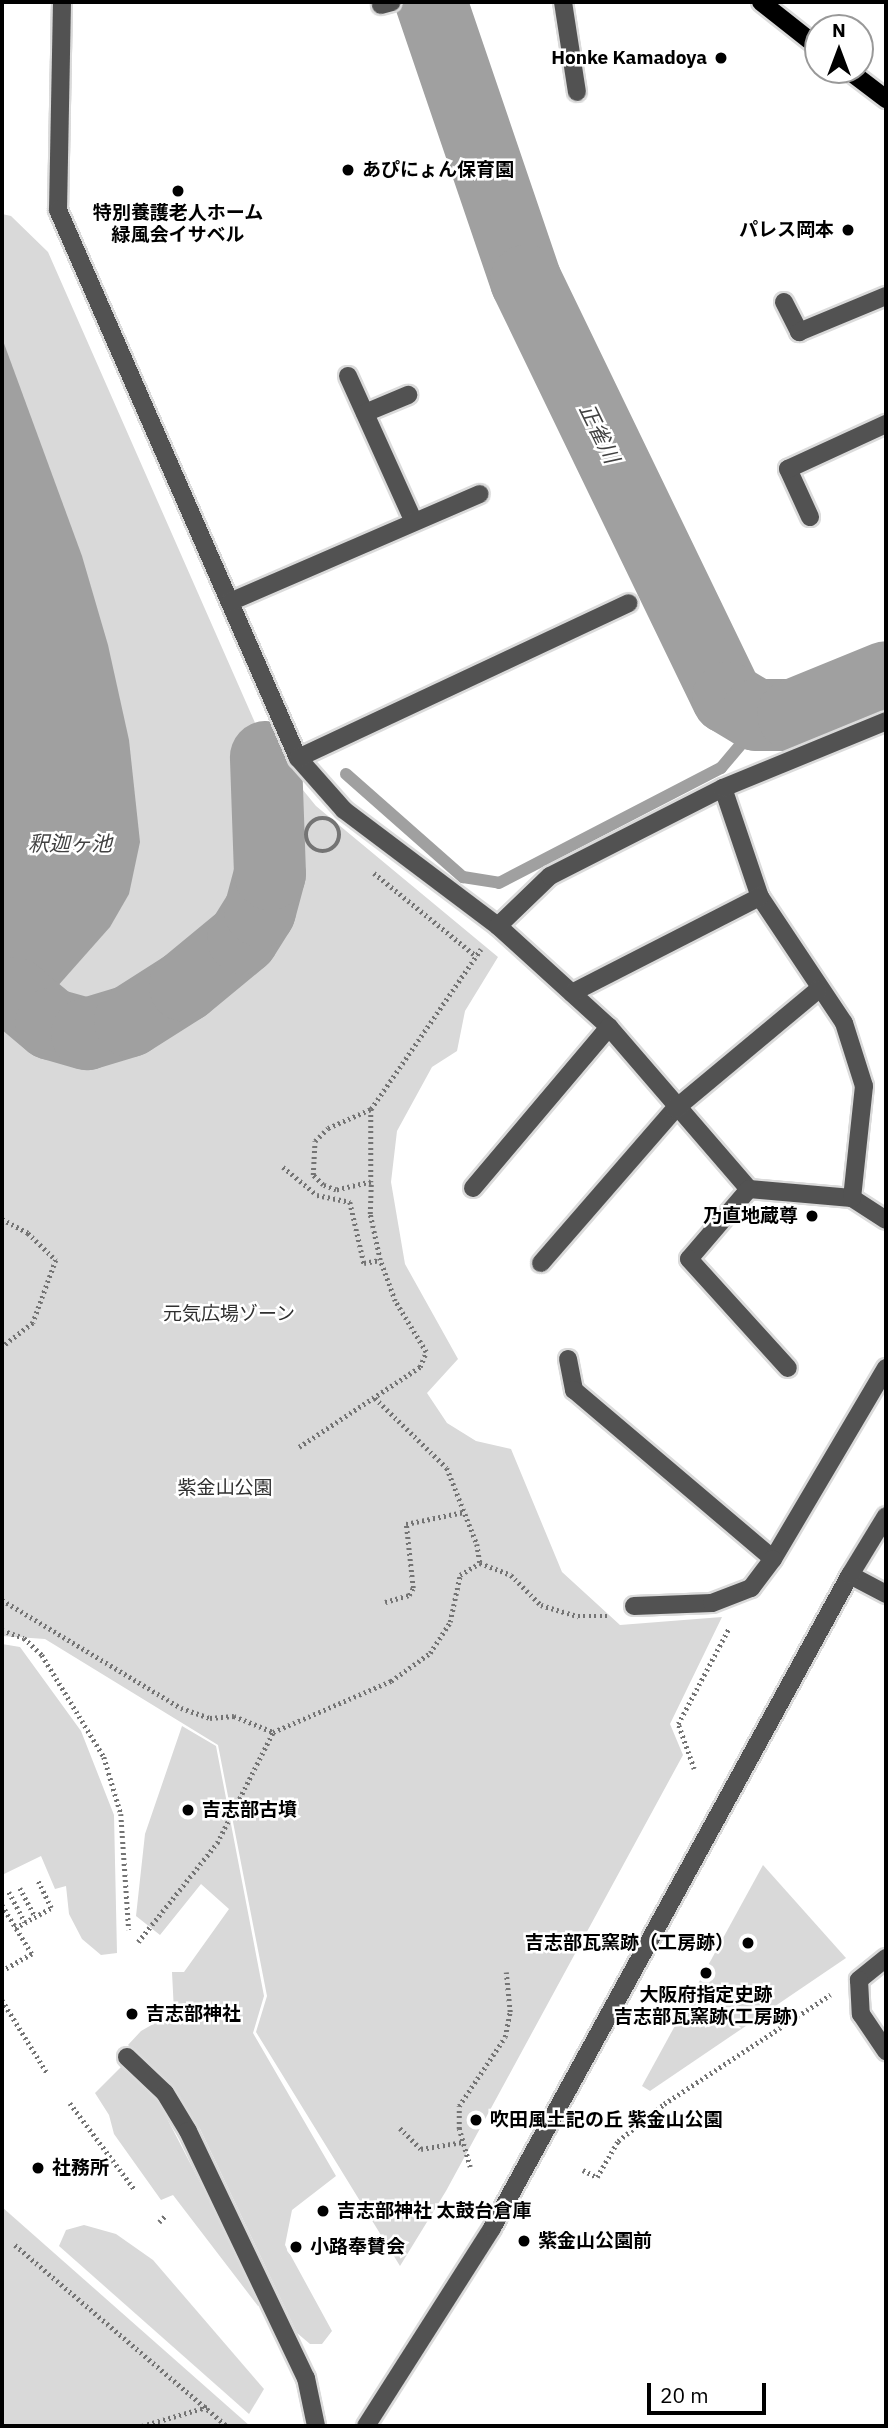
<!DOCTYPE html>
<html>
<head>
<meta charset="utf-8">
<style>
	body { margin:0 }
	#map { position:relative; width:888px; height:2428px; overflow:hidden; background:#fff; font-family:"IBM Plex Sans","Noto Sans JP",sans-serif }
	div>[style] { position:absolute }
	.green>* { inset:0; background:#d9d9d9 }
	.water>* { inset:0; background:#a0a0a0 }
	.stream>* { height:12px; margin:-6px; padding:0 6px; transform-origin:6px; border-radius:6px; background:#a0a0a0 }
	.river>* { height:72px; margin:-36px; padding:0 36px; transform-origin:36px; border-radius:36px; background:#a0a0a0 }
	.path>* { height:4.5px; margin-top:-2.25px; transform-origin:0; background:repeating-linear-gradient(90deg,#747474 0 2px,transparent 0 5.5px) }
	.path>.ring { margin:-2.25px; padding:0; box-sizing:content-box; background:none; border:4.5px solid #747474; border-radius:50% }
	.roads { filter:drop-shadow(2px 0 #dbdbdb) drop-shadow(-2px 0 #dbdbdb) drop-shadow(0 2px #dbdbdb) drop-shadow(0 -2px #dbdbdb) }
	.minor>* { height:18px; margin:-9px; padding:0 9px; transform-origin:9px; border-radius:9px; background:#525252 }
	.major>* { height:18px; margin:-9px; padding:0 9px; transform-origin:9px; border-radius:9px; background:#000 }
	.dots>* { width:19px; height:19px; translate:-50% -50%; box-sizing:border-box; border:4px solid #fff; border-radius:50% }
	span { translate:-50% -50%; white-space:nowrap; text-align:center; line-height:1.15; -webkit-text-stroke:5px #fff; paint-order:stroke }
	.poi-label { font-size:19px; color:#000; font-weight:700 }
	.right { translate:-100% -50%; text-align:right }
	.left { translate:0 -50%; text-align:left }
	.park-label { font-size:19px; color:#303030 }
	.water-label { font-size:21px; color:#414141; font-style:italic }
	.frame { position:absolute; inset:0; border:4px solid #000; pointer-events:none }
	.north { position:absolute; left:804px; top:14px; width:70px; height:70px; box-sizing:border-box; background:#fff; border:2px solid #999; border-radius:50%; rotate:0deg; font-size:19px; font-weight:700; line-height:28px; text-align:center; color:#000 }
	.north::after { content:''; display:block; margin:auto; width:24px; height:32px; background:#000; clip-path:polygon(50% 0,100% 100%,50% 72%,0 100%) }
	.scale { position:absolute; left:647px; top:2383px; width:119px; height:32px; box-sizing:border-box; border:4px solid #000; border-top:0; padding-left:9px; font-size:21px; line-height:24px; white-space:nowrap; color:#000; -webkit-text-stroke:5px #fff; paint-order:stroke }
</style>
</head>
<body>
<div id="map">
	<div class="green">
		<i style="clip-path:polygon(2px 214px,11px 216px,48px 252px,263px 741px,316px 806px,498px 957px,465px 1011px,457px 1051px,432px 1067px,397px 1131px,391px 1182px,405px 1264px,458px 1359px,427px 1393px,447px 1423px,476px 1441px,511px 1449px,562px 1572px,620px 1625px,722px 1617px,670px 1724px,683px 1755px,446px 2191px,400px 2266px,256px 2032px,267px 1996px,218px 1745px,45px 1639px,2px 1636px)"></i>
		<i style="clip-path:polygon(2px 1644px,20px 1647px,81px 1731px,114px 1815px,117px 1953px,101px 1955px,82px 1939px,69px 1914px,66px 1886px,55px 1889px,41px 1856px,2px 1875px)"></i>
		<i style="clip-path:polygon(182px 1726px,216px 1746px,264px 1996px,253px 2033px,336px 2176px,292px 2210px,285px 2245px,332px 2331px,322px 2344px,310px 2344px,297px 2333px,200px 2129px,170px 2083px,128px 2045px,141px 2031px,174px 2012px,172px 1972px,184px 1972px,229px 1909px,201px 1884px,160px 1935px,136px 1916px,145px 1834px)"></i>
		<i style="clip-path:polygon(763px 1865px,846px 1958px,650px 2091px,642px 2086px)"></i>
		<i style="clip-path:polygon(121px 2067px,156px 2097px,263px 2304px,258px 2306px,173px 2195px,161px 2200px,114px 2134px,109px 2115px,95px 2093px)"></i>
		<i style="clip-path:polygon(2px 2207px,250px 2426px,2px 2426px)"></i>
		<i style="clip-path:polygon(84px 2225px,116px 2234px,153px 2260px,264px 2389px,249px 2414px,59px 2246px,66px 2230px)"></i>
	</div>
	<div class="water">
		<i style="clip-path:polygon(2px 338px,82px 556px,108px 645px,129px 740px,140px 842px,129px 894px,110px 927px,56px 988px,47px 992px,2px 992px)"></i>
	</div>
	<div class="stream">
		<i style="left:346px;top:774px;width:156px;rotate:41.4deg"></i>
		<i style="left:463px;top:877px;width:36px;rotate:9deg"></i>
		<i style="left:499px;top:883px;width:250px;rotate:-27.4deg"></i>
		<i style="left:721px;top:768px;width:30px;rotate:-50deg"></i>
	</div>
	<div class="river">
		<i style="left:431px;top:2px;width:295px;rotate:71.2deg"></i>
		<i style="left:526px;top:281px;width:463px;rotate:64.2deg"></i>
		<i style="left:728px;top:698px;width:33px;rotate:31deg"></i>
		<i style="left:756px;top:715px;width:37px"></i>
		<i style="left:793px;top:715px;width:100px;rotate:-22.2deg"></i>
		<i style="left:14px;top:993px;width:48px;rotate:40deg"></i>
		<i style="left:51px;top:1024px;width:37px;rotate:16deg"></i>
		<i style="left:87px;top:1034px;width:45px;rotate:-16.8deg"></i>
		<i style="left:130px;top:1021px;width:65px;rotate:-32.5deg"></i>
		<i style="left:185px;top:986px;width:75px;rotate:-39.6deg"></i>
		<i style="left:243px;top:938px;width:32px;rotate:-58deg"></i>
		<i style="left:260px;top:911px;width:38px;rotate:-75deg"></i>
		<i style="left:270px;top:874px;width:117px;rotate:-92deg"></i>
	</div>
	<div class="path">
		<i class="ring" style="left:306px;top:818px;width:29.5px;height:29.5px"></i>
		<i style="left:374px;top:873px;width:132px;rotate:39.1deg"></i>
		<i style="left:371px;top:1109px;width:73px;rotate:90deg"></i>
		<i style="left:371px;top:1182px;width:36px;rotate:167deg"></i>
		<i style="left:336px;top:1190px;width:14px;rotate:-159deg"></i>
		<i style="left:323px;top:1185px;width:14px;rotate:-135deg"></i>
		<i style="left:313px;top:1175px;width:34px;rotate:-87deg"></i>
		<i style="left:315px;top:1141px;width:18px;rotate:-45deg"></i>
		<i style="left:328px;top:1128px;width:47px;rotate:-23.8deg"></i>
		<i style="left:371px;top:1109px;width:194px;rotate:-55.5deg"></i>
		<i style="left:283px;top:1167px;width:44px;rotate:39.5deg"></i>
		<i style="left:317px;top:1195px;width:34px;rotate:12deg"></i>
		<i style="left:350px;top:1202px;width:63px;rotate:77.1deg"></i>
		<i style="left:364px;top:1263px;width:16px;rotate:-11deg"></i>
		<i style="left:2px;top:1219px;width:30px;rotate:28deg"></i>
		<i style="left:28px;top:1233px;width:39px;rotate:44deg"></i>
		<i style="left:56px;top:1260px;width:67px;rotate:110.1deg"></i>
		<i style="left:33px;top:1323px;width:39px;rotate:142deg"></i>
		<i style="left:375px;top:1398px;width:100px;rotate:44.2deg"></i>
		<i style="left:447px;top:1468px;width:82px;rotate:68.5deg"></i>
		<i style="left:477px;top:1544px;width:19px;rotate:81deg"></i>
		<i style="left:299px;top:1447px;width:145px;rotate:-33.5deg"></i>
		<i style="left:420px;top:1367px;width:16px;rotate:-68deg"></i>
		<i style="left:426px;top:1352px;width:60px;rotate:-121.3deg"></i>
		<i style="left:395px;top:1301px;width:44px;rotate:-110.1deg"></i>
		<i style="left:380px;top:1260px;width:47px;rotate:-102.3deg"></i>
		<i style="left:370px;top:1214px;width:32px;rotate:-88deg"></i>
		<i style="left:2px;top:1600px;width:209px;rotate:31.1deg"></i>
		<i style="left:181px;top:1708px;width:31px;rotate:19deg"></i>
		<i style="left:210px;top:1718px;width:24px;rotate:-5deg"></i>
		<i style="left:234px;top:1716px;width:42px;rotate:22.3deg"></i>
		<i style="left:273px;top:1732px;width:129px;rotate:-23.4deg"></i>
		<i style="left:391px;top:1681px;width:48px;rotate:-35.7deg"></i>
		<i style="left:430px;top:1653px;width:37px;rotate:-57deg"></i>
		<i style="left:450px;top:1622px;width:48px;rotate:-78deg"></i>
		<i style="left:460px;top:1575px;width:23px;rotate:-31deg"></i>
		<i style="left:480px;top:1563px;width:33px;rotate:21deg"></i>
		<i style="left:511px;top:1575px;width:42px;rotate:45deg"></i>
		<i style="left:541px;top:1605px;width:39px;rotate:17deg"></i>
		<i style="left:578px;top:1616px;width:29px"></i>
		<i style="left:385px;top:1602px;width:25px;rotate:-16deg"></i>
		<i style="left:409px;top:1595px;width:8px;rotate:-60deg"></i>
		<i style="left:413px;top:1588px;width:64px;rotate:-96.2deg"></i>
		<i style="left:406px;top:1524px;width:59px;rotate:-11.7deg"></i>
		<i style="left:2px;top:1630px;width:23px;rotate:20deg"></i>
		<i style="left:24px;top:1638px;width:25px;rotate:43deg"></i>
		<i style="left:42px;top:1655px;width:119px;rotate:58.7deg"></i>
		<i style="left:104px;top:1757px;width:59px;rotate:73.4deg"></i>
		<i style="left:121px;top:1814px;width:116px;rotate:86.1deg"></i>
		<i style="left:694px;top:1769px;width:48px;rotate:-109.6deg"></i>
		<i style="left:678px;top:1724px;width:109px;rotate:-62deg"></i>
		<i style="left:20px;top:1888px;width:32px;rotate:62deg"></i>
		<i style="left:9px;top:1892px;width:34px;rotate:62deg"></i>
		<i style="left:2px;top:1905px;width:57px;rotate:58.5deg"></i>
		<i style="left:32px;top:1954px;width:34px;rotate:150deg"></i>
		<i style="left:15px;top:1928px;width:41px;rotate:-29.1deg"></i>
		<i style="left:51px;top:1908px;width:30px;rotate:-116deg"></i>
		<i style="left:138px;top:1942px;width:127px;rotate:-51.4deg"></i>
		<i style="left:217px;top:1843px;width:124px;rotate:-63.2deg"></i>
		<i style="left:2px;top:2000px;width:86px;rotate:58.3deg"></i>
		<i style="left:70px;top:2103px;width:109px;rotate:53.2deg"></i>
		<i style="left:400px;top:2128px;width:30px;rotate:45deg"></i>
		<i style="left:421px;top:2149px;width:43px;rotate:-9.5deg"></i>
		<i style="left:470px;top:2167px;width:40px;rotate:-106deg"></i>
		<i style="left:459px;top:2129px;width:23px;rotate:-90deg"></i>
		<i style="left:459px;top:2106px;width:83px;rotate:-56.3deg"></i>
		<i style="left:505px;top:2037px;width:25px;rotate:-79deg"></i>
		<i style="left:510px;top:2012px;width:40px;rotate:-95.7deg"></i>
		<i style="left:583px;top:2170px;width:16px;rotate:27deg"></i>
		<i style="left:597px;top:2177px;width:42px;rotate:-59.7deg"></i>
		<i style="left:618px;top:2141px;width:59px;rotate:-38.8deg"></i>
		<i style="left:664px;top:2104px;width:199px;rotate:-33.3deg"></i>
		<i style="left:159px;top:2222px;width:8px;rotate:-45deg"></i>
		<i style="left:15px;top:2245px;width:279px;rotate:40.5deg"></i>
		<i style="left:142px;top:2426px;width:68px;rotate:-16.3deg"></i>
	</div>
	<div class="roads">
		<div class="minor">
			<i style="left:62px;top:2px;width:208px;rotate:91.1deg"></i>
			<i style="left:58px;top:210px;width:598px;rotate:66.35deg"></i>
			<i style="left:298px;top:758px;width:69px;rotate:48.5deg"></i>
			<i style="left:344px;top:810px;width:193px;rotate:37deg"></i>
			<i style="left:498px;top:926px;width:150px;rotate:42.3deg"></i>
			<i style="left:609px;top:1027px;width:214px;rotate:49.2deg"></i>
			<i style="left:749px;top:1189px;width:103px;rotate:5deg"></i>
			<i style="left:852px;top:1198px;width:40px;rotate:32.9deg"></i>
			<i style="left:563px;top:2px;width:91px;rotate:81.2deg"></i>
			<i style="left:381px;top:5px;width:11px;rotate:-15deg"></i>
			<i style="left:784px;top:302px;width:34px;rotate:63deg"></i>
			<i style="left:799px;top:332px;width:94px;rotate:-22.5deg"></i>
			<i style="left:348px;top:376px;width:160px;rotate:65.7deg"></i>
			<i style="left:365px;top:413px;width:47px;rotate:-22.7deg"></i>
			<i style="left:810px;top:517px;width:53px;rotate:-114.6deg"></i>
			<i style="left:788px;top:469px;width:108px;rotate:-24.7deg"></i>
			<i style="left:230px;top:602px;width:272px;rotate:-23.4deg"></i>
			<i style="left:298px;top:758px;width:365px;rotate:-25.1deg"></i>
			<i style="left:723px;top:788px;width:115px;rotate:71.3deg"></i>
			<i style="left:760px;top:897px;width:151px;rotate:56.3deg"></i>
			<i style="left:844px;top:1023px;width:66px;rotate:72.4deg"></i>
			<i style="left:864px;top:1086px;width:113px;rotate:96.1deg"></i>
			<i style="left:498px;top:926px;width:72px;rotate:-43.9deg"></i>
			<i style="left:550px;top:876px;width:194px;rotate:-27deg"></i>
			<i style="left:723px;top:788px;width:176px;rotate:-22.3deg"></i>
			<i style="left:572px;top:993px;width:211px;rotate:-27.1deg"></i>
			<i style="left:473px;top:1188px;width:211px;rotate:-49.8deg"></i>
			<i style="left:749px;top:1189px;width:92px;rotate:130.6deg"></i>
			<i style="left:689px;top:1259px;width:147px;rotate:47.8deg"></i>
			<i style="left:541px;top:1263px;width:204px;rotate:-49deg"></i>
			<i style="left:675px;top:1109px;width:186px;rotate:-39.8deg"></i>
			<i style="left:568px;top:1359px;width:32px;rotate:79deg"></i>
			<i style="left:574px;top:1390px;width:261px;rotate:40.3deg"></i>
			<i style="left:773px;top:1559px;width:222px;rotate:-59.4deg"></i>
			<i style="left:850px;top:1575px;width:41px;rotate:27.8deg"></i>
			<i style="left:634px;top:1606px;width:78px;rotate:-2.2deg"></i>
			<i style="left:712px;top:1603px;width:42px;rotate:-21deg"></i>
			<i style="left:751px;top:1588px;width:36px;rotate:-53deg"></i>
			<i style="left:886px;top:1958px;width:35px;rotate:141deg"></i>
			<i style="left:859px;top:1980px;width:34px;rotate:87deg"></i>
			<i style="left:861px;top:2014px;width:45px;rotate:56deg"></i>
			<i style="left:127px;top:2057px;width:52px;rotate:43.5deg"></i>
			<i style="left:165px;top:2093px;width:44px;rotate:58.8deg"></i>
			<i style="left:188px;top:2131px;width:274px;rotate:64.5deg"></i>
			<i style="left:306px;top:2378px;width:49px;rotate:78.2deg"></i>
			<i style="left:366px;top:2426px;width:235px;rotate:-57.5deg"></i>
			<i style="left:492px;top:2228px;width:745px;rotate:-61.27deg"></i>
			<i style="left:850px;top:1575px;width:69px;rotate:-58.6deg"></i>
		</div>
		<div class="major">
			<i style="left:761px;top:2px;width:73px;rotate:38.3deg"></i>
			<i style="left:848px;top:70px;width:48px;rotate:37.3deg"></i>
		</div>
	</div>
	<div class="dots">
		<i style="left:721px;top:58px;background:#000"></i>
		<i style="left:348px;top:170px;background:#000"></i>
		<i style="left:178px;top:191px;background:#000"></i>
		<i style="left:848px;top:230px;background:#000"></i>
		<i style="left:812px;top:1216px;background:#000"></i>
		<i style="left:188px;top:1810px;background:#000"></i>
		<i style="left:748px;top:1943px;background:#000"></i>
		<i style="left:706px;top:1973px;background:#000"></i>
		<i style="left:132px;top:2014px;background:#000"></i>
		<i style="left:476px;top:2120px;background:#000"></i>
		<i style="left:38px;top:2168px;background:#000"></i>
		<i style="left:323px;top:2211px;background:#000"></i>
		<i style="left:524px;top:2241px;background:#000"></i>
		<i style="left:296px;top:2247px;background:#000"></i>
	</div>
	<div class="poi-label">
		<span class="right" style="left:707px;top:58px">Honke Kamadoya</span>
		<span class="left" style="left:362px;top:170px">あぴにょん保育園</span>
		<span style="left:178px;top:224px">特別養護老人ホーム<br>緑風会イサベル</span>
		<span class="right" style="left:834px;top:230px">パレス岡本</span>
		<span class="right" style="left:798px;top:1216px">乃直地蔵尊</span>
		<span class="left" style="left:202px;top:1810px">吉志部古墳</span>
		<span class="right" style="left:734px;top:1943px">吉志部瓦窯跡（工房跡）</span>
		<span style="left:706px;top:2006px">大阪府指定史跡<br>吉志部瓦窯跡(工房跡)</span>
		<span class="left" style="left:146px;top:2014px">吉志部神社</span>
		<span class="left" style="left:490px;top:2120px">吹田風土記の丘 紫金山公園</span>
		<span class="left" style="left:52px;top:2168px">社務所</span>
		<span class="left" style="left:337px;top:2211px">吉志部神社 太鼓台倉庫</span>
		<span class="left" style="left:538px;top:2241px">紫金山公園前</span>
		<span class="left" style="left:310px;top:2247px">小路奉賛会</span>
	</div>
	<div class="park-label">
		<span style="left:229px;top:1314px">元気広場ゾーン</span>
		<span style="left:225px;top:1488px">紫金山公園</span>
	</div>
	<div class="water-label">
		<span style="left:600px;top:433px;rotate:64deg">正雀川</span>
		<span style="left:70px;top:843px">釈迦ヶ池</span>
	</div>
	<div class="frame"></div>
	<div class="north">N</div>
	<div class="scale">20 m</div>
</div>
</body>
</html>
